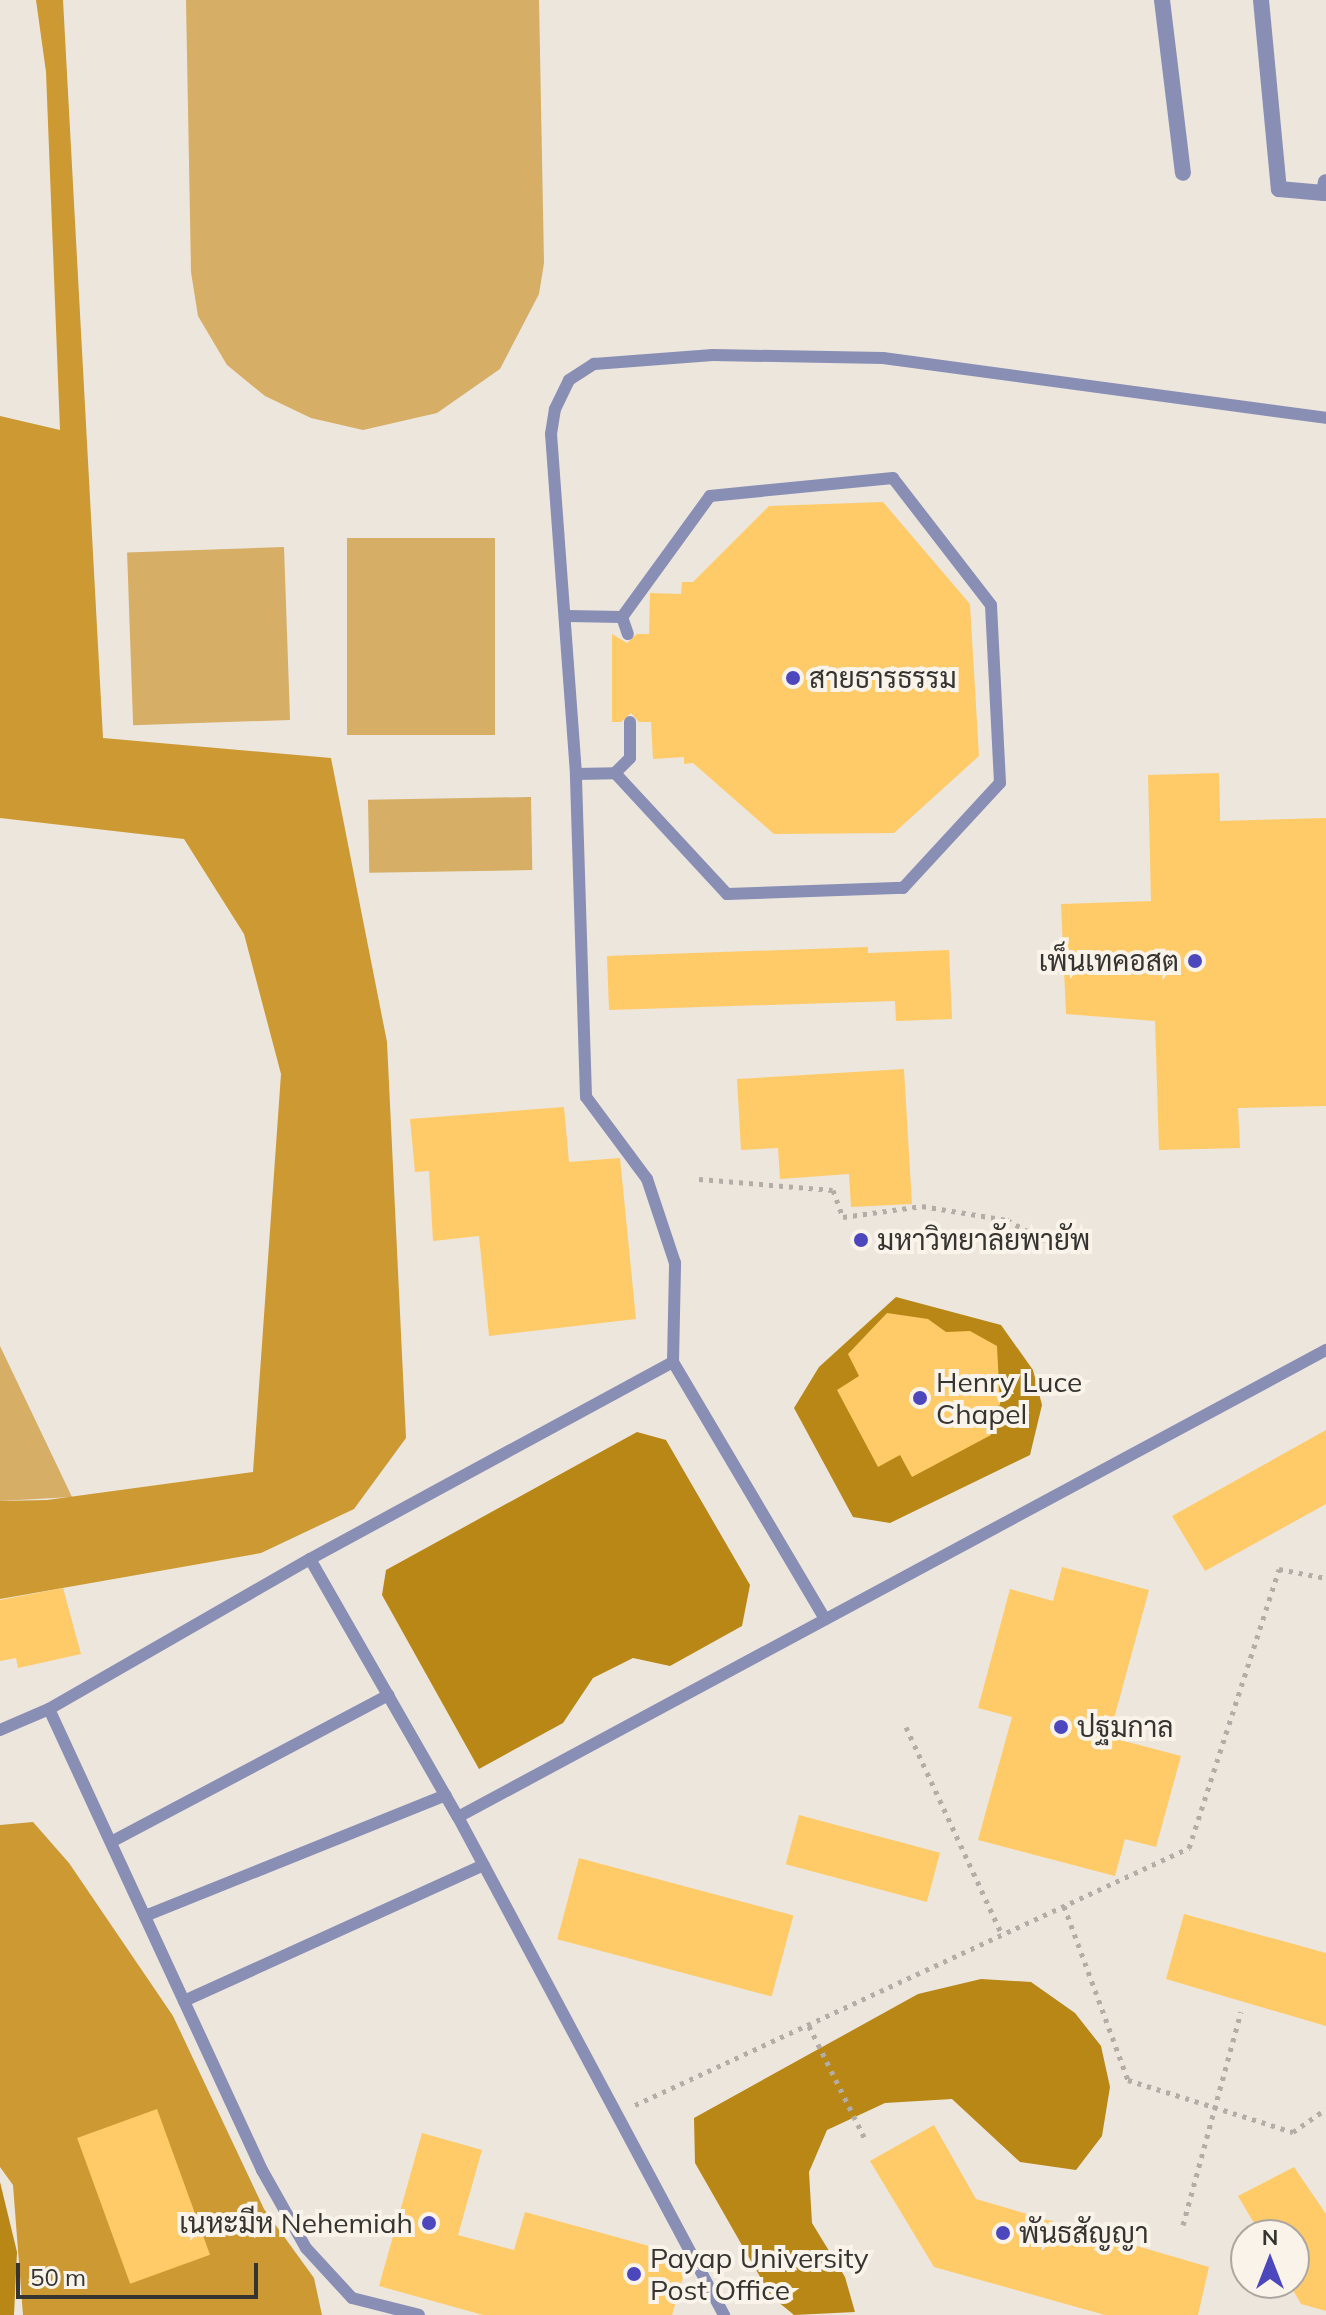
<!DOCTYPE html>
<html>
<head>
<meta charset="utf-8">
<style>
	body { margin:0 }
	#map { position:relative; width:1326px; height:2315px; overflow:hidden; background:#ece6dd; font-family:Mulish,Sarabun,sans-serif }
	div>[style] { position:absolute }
	.green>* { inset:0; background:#d6ae65; transform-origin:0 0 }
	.forest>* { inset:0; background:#cc9932 }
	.water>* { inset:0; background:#b98716 }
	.building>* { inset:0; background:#ffca68; transform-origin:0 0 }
	.path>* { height:5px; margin-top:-2.5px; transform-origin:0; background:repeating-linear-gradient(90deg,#b2ada6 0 4px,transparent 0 10px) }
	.service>* { height:12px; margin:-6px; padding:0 6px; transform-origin:6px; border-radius:6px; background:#898eb5 }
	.minor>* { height:16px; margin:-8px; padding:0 8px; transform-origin:8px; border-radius:8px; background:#898eb5 }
	.dots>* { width:22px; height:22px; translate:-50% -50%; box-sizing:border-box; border:4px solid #f9f3ea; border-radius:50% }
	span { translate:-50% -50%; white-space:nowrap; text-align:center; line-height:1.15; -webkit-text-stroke:8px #f9f3ea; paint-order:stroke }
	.poi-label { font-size:28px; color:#363430 }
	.left { translate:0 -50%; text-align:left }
	.right { translate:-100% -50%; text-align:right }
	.north { position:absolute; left:1230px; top:2219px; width:80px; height:80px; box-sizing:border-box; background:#f9f3ea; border:2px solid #aba7a0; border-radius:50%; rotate:0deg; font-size:22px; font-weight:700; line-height:32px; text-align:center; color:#363430 }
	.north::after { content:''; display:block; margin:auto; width:28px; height:36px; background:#4d47be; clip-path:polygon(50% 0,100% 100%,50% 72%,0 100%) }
	.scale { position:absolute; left:16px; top:2263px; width:242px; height:36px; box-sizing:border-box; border:4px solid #363430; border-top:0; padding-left:10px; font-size:24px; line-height:28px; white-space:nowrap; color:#363430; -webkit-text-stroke:6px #f9f3ea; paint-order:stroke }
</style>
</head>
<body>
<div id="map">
	<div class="green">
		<i style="clip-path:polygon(186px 0,539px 0,544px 263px,539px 294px,500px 369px,437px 413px,363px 430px,311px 418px,265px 396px,227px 365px,198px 316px,191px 272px)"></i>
		<i style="left:495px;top:538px;width:197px;height:148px;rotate:90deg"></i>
		<i style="left:284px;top:547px;width:173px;height:157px;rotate:88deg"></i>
		<i style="left:531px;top:797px;width:73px;height:163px;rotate:89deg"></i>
		<i style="clip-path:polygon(0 1346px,72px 1497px,0 1501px)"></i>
	</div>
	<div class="forest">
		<i style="clip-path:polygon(36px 0,63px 0,103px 738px,331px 758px,387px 1042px,406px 1438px,354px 1509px,261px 1553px,0 1599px,0 1501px,47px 1500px,253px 1472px,281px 1074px,244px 934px,184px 839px,0 818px,0 416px,60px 430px,46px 72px)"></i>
		<i style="clip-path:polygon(33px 1822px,69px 1863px,173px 2016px,264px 2209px,314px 2278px,322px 2315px,23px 2315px,13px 2185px,0 2167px,0 1825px)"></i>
	</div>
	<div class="water">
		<i style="clip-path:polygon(896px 1297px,1001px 1325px,1033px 1370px,1042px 1405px,1030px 1455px,890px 1523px,853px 1517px,794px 1408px,819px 1367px)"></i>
		<i style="clip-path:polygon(637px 1432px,666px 1440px,750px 1585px,742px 1626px,670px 1666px,633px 1658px,593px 1678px,563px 1723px,479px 1769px,382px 1595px,386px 1570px)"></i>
		<i style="clip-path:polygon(981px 1979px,1031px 1982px,1075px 2013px,1101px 2046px,1110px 2087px,1102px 2136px,1076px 2170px,1020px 2162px,952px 2099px,885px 2103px,827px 2130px,809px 2172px,812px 2223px,845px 2277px,855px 2312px,794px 2315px,771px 2296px,695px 2163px,694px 2118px,918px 1994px)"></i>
		<i style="clip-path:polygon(0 2182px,17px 2252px,14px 2315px,0 2315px)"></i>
	</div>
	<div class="building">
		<i style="clip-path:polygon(883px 502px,970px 604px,979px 756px,894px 833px,774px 834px,693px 763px,684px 764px,684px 757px,653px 759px,651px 722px,639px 722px,631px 713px,621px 722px,612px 722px,612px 634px,627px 643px,637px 634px,649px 634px,650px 593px,681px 594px,682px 582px,693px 582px,769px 506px)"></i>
		<i style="clip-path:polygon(1219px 773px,1220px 821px,1326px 818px,1326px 1106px,1238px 1108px,1240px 1148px,1159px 1150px,1155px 1021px,1066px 1014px,1061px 904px,1151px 901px,1148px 775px)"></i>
		<i style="clip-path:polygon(868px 947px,868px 953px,949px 950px,952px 1019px,896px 1021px,895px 1001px,609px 1010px,607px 956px)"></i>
		<i style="clip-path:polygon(904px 1069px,912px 1204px,851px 1207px,849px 1174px,780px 1179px,778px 1148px,741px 1150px,737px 1079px)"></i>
		<i style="clip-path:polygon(564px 1107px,569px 1162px,620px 1158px,636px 1319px,489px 1336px,479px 1236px,433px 1241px,429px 1171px,415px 1172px,410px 1119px)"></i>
		<i style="clip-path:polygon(887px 1313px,928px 1319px,946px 1332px,970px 1331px,997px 1346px,1000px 1405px,980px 1415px,991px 1435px,912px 1477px,900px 1455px,878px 1467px,837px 1390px,859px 1376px,848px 1354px)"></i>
		<i style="clip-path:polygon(1326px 1430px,1326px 1504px,1205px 1571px,1172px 1516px)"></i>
		<i style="clip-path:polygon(1062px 1567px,1149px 1590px,1109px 1737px,1181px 1756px,1156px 1847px,1125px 1839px,1115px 1876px,978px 1840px,1012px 1717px,978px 1708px,1010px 1589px,1053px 1601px)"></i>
		<i style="clip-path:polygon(63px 1588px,81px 1654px,18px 1668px,16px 1658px,0 1661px,0 1600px)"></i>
		<i style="left:799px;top:1815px;width:146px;height:51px;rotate:15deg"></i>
		<i style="left:579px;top:1858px;width:222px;height:84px;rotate:15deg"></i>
		<i style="clip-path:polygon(1184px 1914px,1326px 1953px,1326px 2026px,1166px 1979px)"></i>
		<i style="left:157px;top:2109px;width:155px;height:85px;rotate:70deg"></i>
		<i style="clip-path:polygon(934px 2125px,976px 2199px,1209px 2267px,1198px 2315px,1105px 2315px,934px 2267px,870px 2161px)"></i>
		<i style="clip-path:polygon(422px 2133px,482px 2150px,458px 2235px,514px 2250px,525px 2212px,682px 2255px,687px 2264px,672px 2315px,483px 2315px,379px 2286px)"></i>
		<i style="clip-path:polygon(1294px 2167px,1326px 2214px,1326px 2311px,1301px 2304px,1289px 2283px,1294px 2283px,1294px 2235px,1261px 2235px,1238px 2196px)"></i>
	</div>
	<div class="path">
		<i style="left:699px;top:1179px;width:134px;rotate:4.7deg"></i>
		<i style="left:833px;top:1190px;width:29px;rotate:70deg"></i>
		<i style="left:843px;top:1217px;width:80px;rotate:-7.9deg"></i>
		<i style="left:922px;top:1206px;width:86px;rotate:9.4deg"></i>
		<i style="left:1007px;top:1220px;width:42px;rotate:28.4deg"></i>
		<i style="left:1044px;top:1240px;width:38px;rotate:-11deg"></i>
		<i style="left:906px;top:1727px;width:229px;rotate:65.2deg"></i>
		<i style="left:1064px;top:1906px;width:185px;rotate:69.8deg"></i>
		<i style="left:1128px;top:2080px;width:173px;rotate:17.5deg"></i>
		<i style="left:1293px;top:2132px;width:40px;rotate:-34.9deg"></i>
		<i style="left:809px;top:2026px;width:124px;rotate:63.6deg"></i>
		<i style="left:635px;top:2105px;width:611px;rotate:-24.89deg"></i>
		<i style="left:1189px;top:1848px;width:293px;rotate:-72.1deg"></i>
		<i style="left:1279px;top:1569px;width:48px;rotate:10.8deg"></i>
		<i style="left:1183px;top:2225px;width:221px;rotate:-74.8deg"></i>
	</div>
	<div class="service">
		<i style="left:568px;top:616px;width:54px;rotate:1.1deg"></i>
		<i style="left:622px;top:617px;width:18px;rotate:71deg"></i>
		<i style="left:615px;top:773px;width:165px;rotate:47.2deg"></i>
		<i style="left:727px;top:894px;width:176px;rotate:-2deg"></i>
		<i style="left:903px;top:888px;width:143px;rotate:-47.3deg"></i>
		<i style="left:1000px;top:783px;width:178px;rotate:-92.9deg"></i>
		<i style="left:991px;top:605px;width:160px;rotate:-127.7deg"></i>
		<i style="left:893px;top:478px;width:184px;rotate:174.4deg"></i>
		<i style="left:710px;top:496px;width:150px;rotate:126deg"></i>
		<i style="left:576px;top:774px;width:39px;rotate:-1deg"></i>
		<i style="left:615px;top:773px;width:21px;rotate:-45deg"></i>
		<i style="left:630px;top:758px;width:36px;rotate:-90deg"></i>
		<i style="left:310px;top:1559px;width:297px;rotate:60.2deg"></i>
		<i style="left:458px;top:1817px;width:565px;rotate:61.89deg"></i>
		<i style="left:825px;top:1619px;width:299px;rotate:-120.6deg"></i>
		<i style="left:673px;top:1362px;width:99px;rotate:-88.8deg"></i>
		<i style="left:675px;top:1263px;width:89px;rotate:-108.4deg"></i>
		<i style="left:647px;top:1179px;width:102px;rotate:-126.6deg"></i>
		<i style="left:586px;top:1097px;width:323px;rotate:-91.8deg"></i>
		<i style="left:576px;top:774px;width:341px;rotate:-94.2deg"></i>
		<i style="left:551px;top:434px;width:25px;rotate:-81deg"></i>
		<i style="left:555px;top:409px;width:32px;rotate:-64deg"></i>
		<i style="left:569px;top:380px;width:30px;rotate:-33deg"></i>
		<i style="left:594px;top:364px;width:119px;rotate:-4.3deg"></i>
		<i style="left:713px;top:355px;width:170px;rotate:1deg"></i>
		<i style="left:883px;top:358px;width:447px;rotate:7.7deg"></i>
		<i style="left:49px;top:1709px;width:508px;rotate:65.2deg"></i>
		<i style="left:262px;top:2170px;width:90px;rotate:60.6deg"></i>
		<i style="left:306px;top:2248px;width:68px;rotate:47.4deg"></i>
		<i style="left:352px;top:2298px;width:69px;rotate:14.2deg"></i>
		<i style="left:0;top:1730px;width:53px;rotate:-23.2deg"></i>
		<i style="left:49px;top:1709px;width:301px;rotate:-29.9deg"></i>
		<i style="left:310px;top:1559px;width:413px;rotate:-28.5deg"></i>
		<i style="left:458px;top:1817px;width:986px;rotate:-28.28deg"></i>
		<i style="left:111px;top:1842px;width:314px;rotate:-27.9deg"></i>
		<i style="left:145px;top:1916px;width:324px;rotate:-21.9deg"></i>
		<i style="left:184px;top:2001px;width:329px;rotate:-24.4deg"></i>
	</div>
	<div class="minor">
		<i style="left:1162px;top:0;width:174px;rotate:83.1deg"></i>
		<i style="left:1261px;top:0;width:190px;rotate:84.6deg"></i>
		<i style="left:1279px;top:189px;width:45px;rotate:5.1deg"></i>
		<i style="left:1324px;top:193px;width:11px;rotate:-80deg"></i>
	</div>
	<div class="dots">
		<i style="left:793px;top:678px;background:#4d47be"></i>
		<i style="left:1195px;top:961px;background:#4d47be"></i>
		<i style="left:861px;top:1240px;background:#4d47be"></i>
		<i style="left:920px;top:1398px;background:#4d47be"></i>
		<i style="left:1061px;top:1727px;background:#4d47be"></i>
		<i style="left:429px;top:2223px;background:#4d47be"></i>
		<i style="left:1003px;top:2233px;background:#4d47be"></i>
		<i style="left:634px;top:2274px;background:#4d47be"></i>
	</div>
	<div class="poi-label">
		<span class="left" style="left:809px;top:678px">สายธารธรรม</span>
		<span class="right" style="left:1179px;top:961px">เพ็นเทคอสต</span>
		<span class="left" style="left:877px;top:1240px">มหาวิทยาลัยพายัพ</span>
		<span class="left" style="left:936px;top:1398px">Henry Luce<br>Chapel</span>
		<span class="left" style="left:1077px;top:1727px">ปฐมกาล</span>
		<span class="right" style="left:413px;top:2223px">เนหะมีห Nehemiah</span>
		<span class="left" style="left:1019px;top:2233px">พันธสัญญา</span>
		<span class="left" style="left:650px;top:2274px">Payap University<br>Post Office</span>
	</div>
	<div class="north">N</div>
	<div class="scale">50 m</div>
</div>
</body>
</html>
